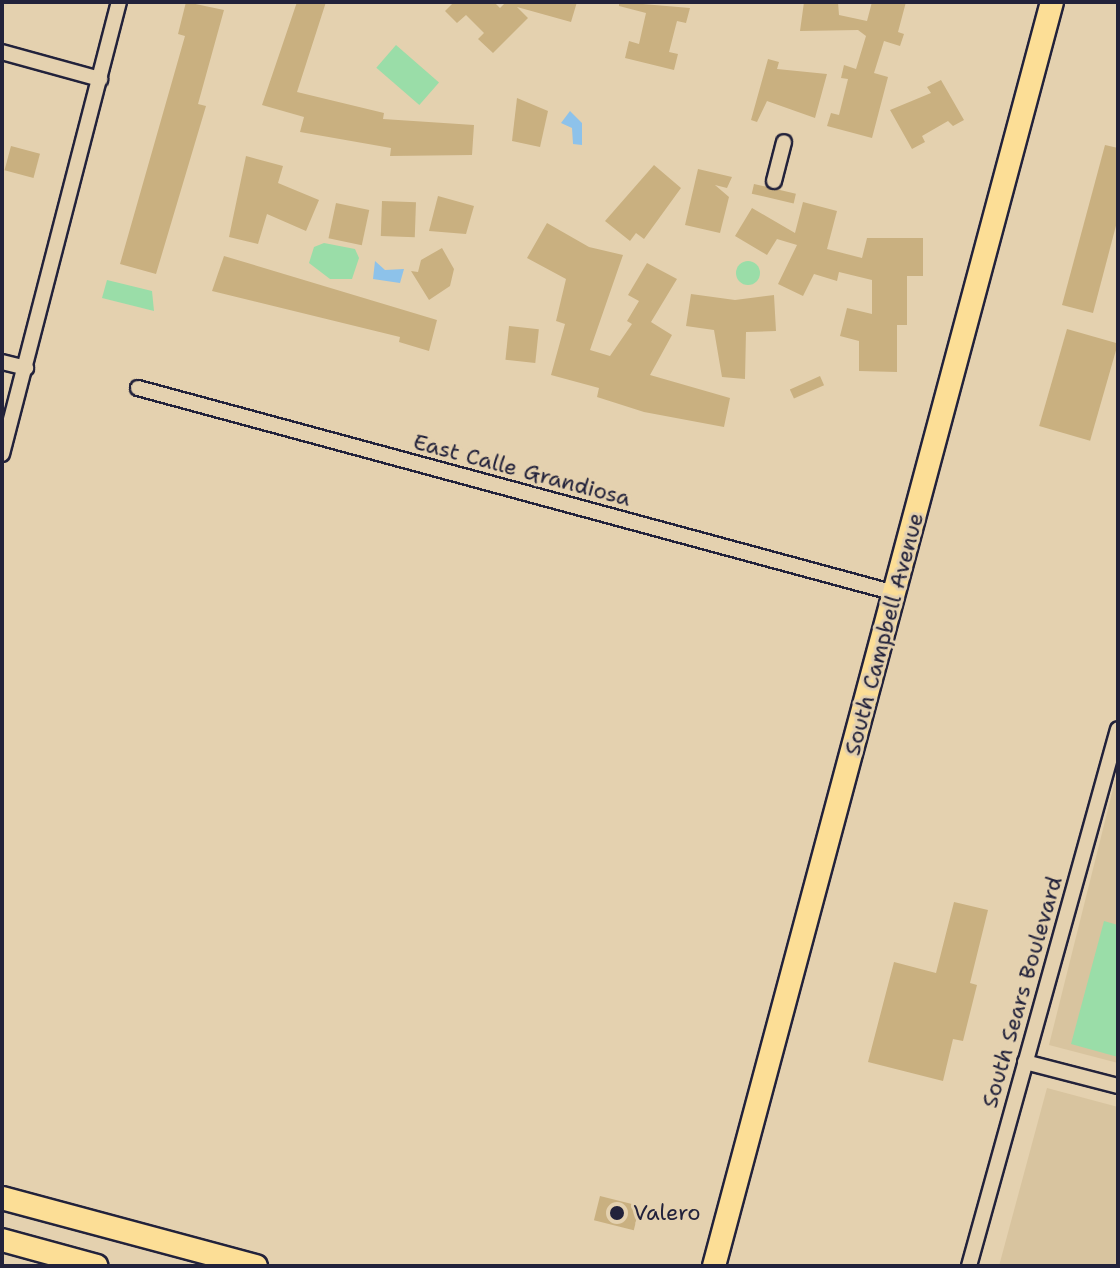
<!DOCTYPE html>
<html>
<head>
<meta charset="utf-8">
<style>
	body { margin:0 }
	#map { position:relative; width:1120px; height:1268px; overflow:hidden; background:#e4d1af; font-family:"Shantell Sans",sans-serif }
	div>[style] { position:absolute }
	.built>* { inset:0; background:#d8c49f }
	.green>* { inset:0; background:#9adda8; transform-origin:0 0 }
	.round { border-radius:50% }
	.water>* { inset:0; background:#8dc2ea }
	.building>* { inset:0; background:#c9b080; transform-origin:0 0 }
	.roads { filter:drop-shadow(2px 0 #22223b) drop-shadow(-2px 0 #22223b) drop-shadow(0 2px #22223b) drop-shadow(0 -2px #22223b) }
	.minor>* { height:14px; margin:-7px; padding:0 7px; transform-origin:7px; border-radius:7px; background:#e4d1af }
	.primary>* { height:22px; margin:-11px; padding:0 11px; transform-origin:11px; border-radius:11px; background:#fcde96 }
	.dots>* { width:22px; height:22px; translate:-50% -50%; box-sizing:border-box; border:4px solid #e4d1af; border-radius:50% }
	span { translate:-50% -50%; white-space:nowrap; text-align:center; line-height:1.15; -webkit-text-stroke:6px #e4d1af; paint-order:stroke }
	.street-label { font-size:22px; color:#22223b }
	.poi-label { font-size:22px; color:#22223b }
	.left { translate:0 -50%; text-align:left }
	.frame { position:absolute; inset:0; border:4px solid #22223b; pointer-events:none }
</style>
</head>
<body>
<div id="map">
	<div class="built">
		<i style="clip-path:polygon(1118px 769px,1118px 1063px,1049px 1045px)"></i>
		<i style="clip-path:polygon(1047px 1088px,1118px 1107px,1118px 1266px,999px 1266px)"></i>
	</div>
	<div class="green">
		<i style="left:396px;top:45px;width:57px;height:30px;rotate:41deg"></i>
		<i style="clip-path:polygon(324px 243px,355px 249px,359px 258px,352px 279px,330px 279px,309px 263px,314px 247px)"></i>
		<i class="round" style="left:736px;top:261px;width:24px;height:24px"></i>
		<i style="clip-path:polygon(107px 280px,152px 291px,154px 311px,102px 298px)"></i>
		<i style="clip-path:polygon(1104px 921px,1118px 925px,1118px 1057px,1071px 1044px)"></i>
	</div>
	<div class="water">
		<i style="clip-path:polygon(570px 111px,582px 123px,582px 145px,573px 144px,572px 128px,561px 123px)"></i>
		<i style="clip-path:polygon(375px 261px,385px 270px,404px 269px,400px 283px,373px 279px)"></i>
	</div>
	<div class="building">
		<i style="clip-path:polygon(186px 2px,224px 10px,198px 104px,206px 106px,156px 274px,120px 264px,185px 36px,178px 34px)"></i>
		<i style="clip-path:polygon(297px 2px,326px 2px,297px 92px,384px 113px,383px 119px,474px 125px,472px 155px,390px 156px,391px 148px,300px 132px,304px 117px,262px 105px)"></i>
		<i style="clip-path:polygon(454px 2px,494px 2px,500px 8px,506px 2px,577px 2px,571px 22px,517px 7px,528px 18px,493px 53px,478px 39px,484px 33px,466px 15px,457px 23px,445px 11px)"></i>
		<i style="clip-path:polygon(619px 2px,690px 8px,686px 23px,677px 21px,669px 52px,678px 54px,674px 70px,625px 58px,629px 41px,639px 44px,646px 13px,619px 6px)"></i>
		<i style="clip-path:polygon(804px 2px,838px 2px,839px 15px,867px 21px,872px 2px,906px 2px,898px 32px,904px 34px,900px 46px,884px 41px,874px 73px,888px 77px,872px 138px,827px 126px,831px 113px,839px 115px,848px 79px,841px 78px,844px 65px,856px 69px,866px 36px,858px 30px,800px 31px)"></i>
		<i style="clip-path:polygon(768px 59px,779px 62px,777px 69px,827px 74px,815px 118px,767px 101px,757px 122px,751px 120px)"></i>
		<i style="clip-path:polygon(941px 80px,964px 120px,953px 126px,948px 121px,922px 136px,925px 142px,912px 149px,890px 110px,931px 93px,927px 87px)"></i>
		<i style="clip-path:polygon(517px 98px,548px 111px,540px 147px,512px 141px)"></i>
		<i style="clip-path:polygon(1105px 145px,1118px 148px,1118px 218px,1093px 313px,1062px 305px)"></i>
		<i style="left:11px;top:146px;width:30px;height:25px;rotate:15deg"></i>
		<i style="clip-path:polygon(246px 156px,283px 166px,278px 183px,319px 200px,306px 231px,267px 214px,258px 244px,229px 237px)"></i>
		<i style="clip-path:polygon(654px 165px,681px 188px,644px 239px,636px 233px,630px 241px,605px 221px)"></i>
		<i style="clip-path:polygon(698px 169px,732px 177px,727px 188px,715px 185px,729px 197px,720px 233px,685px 225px)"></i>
		<i style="left:754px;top:184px;width:43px;height:10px;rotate:13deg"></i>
		<i style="clip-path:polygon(438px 196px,474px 206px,466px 234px,429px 231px)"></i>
		<i style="left:382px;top:201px;width:34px;height:35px;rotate:2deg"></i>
		<i style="clip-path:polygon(803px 202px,837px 211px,827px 249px,862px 258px,867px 238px,923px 238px,923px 276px,907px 276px,907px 325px,897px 325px,897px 372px,859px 371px,859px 341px,840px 336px,847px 308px,872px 314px,872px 280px,839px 272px,837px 281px,814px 274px,803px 296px,778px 284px,797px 245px,777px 239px,767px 255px,735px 236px,752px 208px,795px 233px)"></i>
		<i style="left:336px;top:203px;width:34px;height:36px;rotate:12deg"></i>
		<i style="clip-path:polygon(547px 223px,589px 247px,623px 255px,590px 350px,610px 356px,632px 324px,627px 321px,639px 301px,628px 295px,647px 263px,677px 279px,651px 322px,672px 335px,650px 375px,730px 398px,724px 427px,644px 412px,597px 397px,599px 388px,551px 375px,565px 324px,556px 321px,566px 279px,527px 258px)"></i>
		<i style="clip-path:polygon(442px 248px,454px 269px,450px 286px,429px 300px,411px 271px,418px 272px,421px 260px)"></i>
		<i style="clip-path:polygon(224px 256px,437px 320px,429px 351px,399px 342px,400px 337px,212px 291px)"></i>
		<i style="clip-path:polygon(691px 294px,735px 300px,774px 295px,776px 331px,746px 332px,745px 379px,722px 377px,714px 330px,686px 326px)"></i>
		<i style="left:509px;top:326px;width:30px;height:34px;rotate:6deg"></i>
		<i style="left:1067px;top:329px;width:53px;height:101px;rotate:16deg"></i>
		<i style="left:820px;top:376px;width:10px;height:33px;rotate:66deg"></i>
		<i style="clip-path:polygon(954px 902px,988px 910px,970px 983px,977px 985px,963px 1041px,953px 1039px,943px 1081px,868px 1062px,894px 962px,936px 973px)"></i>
		<i style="left:600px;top:1196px;width:41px;height:25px;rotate:14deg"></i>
	</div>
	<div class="roads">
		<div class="minor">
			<i style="left:2px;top:52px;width:102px;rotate:15.4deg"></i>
			<i style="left:774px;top:181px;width:40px;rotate:-75.6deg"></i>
			<i style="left:2px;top:362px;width:25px;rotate:14deg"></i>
			<i style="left:138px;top:388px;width:784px;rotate:15.15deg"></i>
			<i style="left:2px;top:454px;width:467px;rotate:-75.5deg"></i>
			<i style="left:1025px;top:1062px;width:96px;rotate:14.5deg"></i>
			<i style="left:969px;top:1266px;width:557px;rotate:-74.49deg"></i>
		</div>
		<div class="primary">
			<i style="left:2px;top:1198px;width:263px;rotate:15deg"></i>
			<i style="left:2px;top:1240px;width:98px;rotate:15.3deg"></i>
			<i style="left:714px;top:1266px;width:1308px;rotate:-75.03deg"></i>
		</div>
	</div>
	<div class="dots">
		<i style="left:617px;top:1213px;background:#22223b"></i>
	</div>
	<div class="street-label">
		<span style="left:522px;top:470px;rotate:15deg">East Calle Grandiosa</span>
		<span style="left:884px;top:634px;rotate:-75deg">South Campbell Avenue</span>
		<span style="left:1022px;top:992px;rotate:-74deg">South Sears Boulevard</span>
	</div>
	<div class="poi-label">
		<span class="left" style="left:633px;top:1213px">Valero</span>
	</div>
	<div class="frame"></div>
</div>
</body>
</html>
